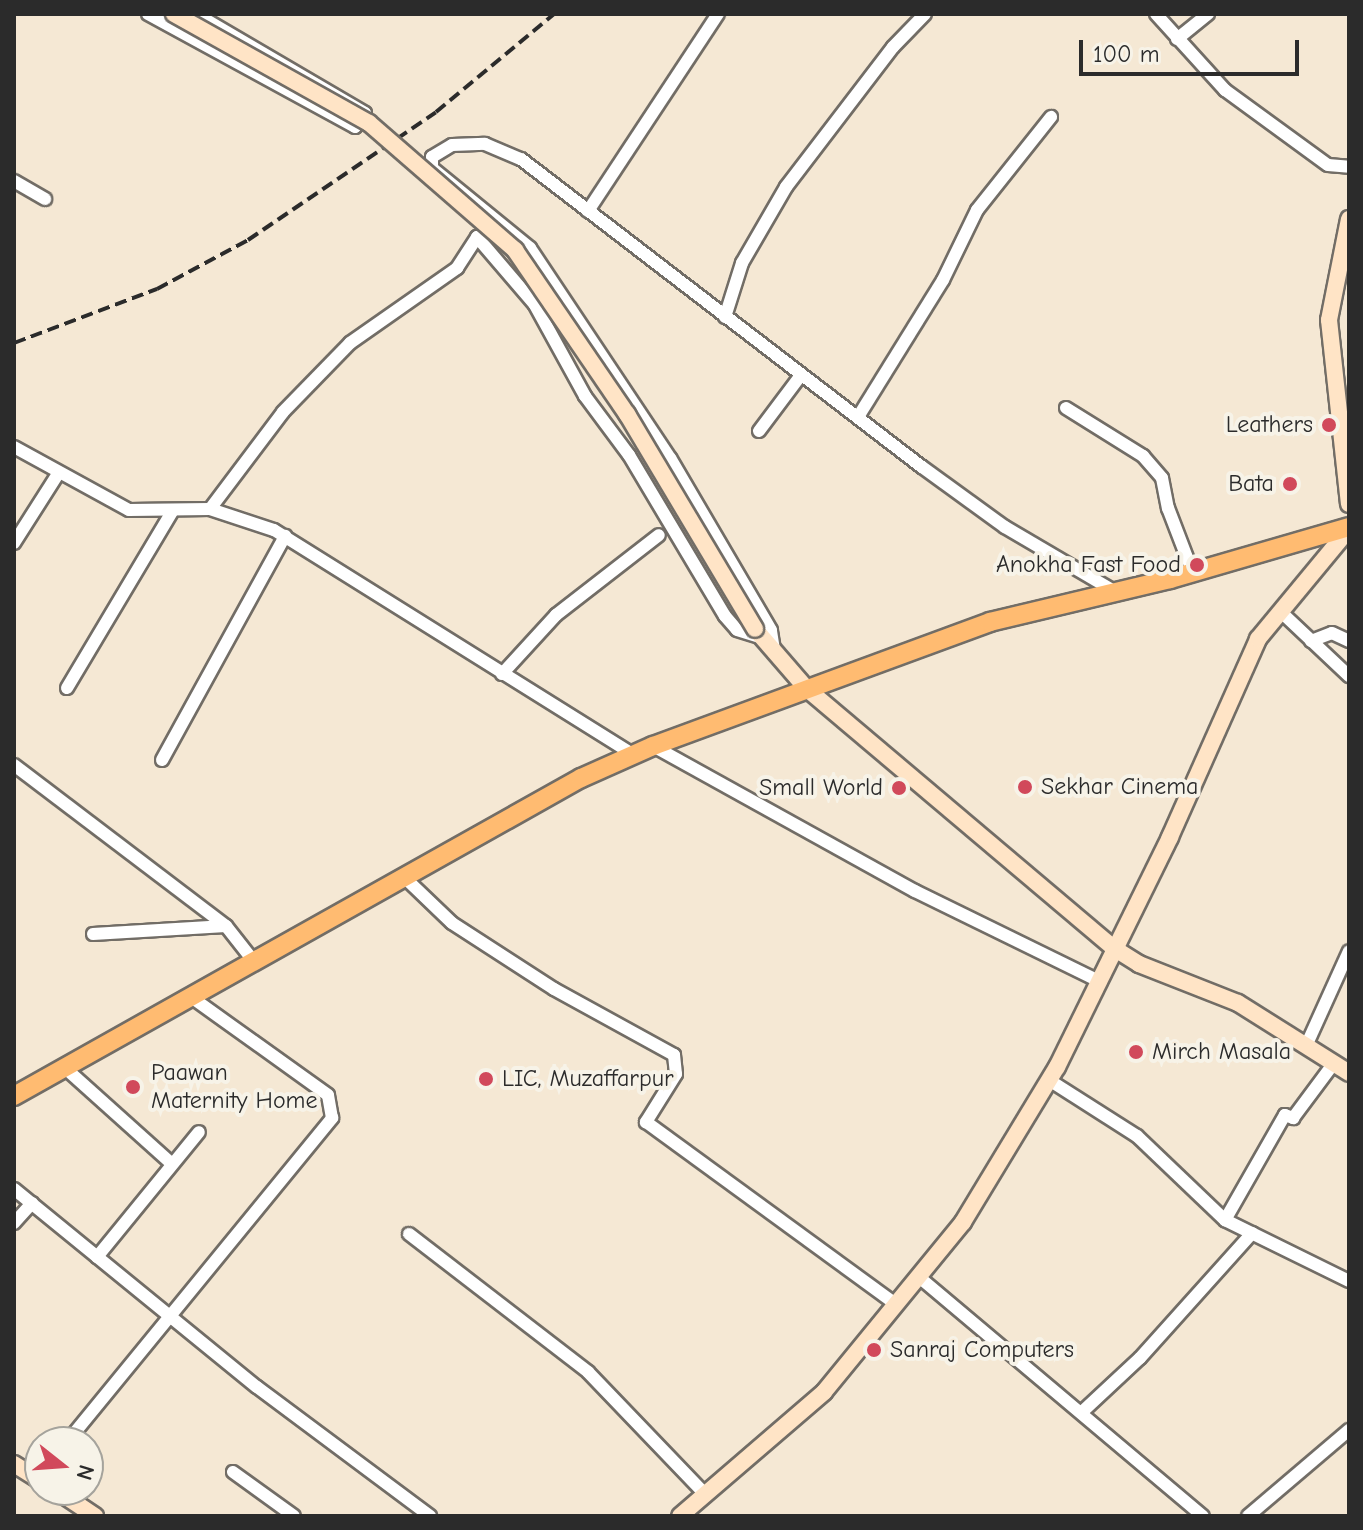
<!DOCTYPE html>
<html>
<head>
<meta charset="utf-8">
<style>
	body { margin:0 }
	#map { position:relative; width:1363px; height:1530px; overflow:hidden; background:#f5e8d4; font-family:"Comic Neue",sans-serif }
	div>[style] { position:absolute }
	.roads { filter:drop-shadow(2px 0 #726d66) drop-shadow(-2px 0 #726d66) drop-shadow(0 2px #726d66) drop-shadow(0 -2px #726d66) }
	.street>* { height:12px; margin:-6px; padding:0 6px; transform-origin:6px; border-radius:6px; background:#fff }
	.secondary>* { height:16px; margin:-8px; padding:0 8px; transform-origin:8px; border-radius:8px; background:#ffe4c6 }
	.primary>* { height:18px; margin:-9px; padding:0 9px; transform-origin:9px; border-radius:9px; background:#ffbb71 }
	.rail>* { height:4px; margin-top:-2px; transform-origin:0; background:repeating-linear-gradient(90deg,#2b2b2b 0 12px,transparent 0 18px) }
	.bridges { filter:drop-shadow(2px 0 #726d66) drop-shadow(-2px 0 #726d66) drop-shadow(0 2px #726d66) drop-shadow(0 -2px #726d66) }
	.secondary-bridge>* { height:16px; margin:-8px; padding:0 8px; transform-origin:8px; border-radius:8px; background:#ffe4c6 }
	.dots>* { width:22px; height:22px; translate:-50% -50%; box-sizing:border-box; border:4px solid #f7f3e8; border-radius:50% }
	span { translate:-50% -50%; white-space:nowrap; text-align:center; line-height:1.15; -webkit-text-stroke:8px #f7f3e8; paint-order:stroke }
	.poi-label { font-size:24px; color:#2b2b2b }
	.right { translate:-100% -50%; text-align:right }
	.left { translate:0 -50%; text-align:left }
	.frame { position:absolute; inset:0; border:16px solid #2b2b2b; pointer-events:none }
	.north { position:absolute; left:24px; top:1426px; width:80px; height:80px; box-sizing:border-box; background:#f7f3e8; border:2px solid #a5a39c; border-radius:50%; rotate:107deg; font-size:22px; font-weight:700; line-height:32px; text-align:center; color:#2b2b2b }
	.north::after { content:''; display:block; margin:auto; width:28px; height:36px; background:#d1495b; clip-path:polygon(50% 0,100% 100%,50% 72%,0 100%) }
	.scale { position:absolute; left:1079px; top:40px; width:220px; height:36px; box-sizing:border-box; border:4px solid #2b2b2b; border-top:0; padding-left:10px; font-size:24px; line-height:28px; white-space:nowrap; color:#2b2b2b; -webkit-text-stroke:6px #f7f3e8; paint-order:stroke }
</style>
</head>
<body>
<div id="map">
	<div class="roads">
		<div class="street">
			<i style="left:148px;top:14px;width:236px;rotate:28.6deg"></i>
			<i style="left:355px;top:127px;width:17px;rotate:-54deg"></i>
			<i style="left:365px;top:113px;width:196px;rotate:-149.6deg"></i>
			<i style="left:1156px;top:14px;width:103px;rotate:47.8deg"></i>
			<i style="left:1225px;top:90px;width:127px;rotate:36.1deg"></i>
			<i style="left:1328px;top:165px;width:21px;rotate:5deg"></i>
			<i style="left:1177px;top:39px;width:40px;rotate:-39deg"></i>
			<i style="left:14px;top:181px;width:36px;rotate:30deg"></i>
			<i style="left:588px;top:211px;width:236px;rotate:-56.6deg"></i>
			<i style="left:725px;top:317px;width:57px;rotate:-72.5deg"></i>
			<i style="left:742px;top:263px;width:88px;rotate:-59.9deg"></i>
			<i style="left:786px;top:187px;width:176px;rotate:-52.6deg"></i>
			<i style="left:893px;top:47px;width:46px;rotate:-45.9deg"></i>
			<i style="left:1066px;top:408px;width:91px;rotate:31.9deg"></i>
			<i style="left:1143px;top:456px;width:29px;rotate:49deg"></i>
			<i style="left:1162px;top:478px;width:31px;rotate:79deg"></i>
			<i style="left:1168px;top:508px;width:70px;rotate:69deg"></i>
			<i style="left:858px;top:417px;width:161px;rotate:-58.2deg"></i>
			<i style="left:943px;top:280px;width:78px;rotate:-64.1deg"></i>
			<i style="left:977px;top:210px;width:119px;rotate:-51.5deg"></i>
			<i style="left:759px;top:431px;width:70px;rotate:-53.1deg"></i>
			<i style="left:14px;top:447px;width:131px;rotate:28.7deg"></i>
			<i style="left:129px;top:510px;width:81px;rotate:-0.7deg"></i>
			<i style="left:210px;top:509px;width:67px;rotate:18.2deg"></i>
			<i style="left:274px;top:530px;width:425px;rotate:32deg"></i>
			<i style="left:210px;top:509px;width:121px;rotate:-53deg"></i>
			<i style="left:283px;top:412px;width:96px;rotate:-45.8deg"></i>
			<i style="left:350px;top:343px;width:131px;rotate:-35deg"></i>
			<i style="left:457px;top:268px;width:37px;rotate:-57deg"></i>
			<i style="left:477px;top:237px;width:89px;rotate:49.5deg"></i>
			<i style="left:535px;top:305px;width:104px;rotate:61.2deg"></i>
			<i style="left:585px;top:396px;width:74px;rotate:53.3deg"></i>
			<i style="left:629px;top:455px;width:187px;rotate:59.2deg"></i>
			<i style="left:725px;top:616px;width:18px;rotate:49deg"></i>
			<i style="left:737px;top:630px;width:27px;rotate:17deg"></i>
			<i style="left:14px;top:543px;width:82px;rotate:-57.5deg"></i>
			<i style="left:1280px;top:611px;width:95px;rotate:43.3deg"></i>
			<i style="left:1311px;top:641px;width:22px;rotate:-21deg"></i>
			<i style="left:1332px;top:633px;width:19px;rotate:25deg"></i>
			<i style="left:774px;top:650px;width:20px;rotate:-99deg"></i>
			<i style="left:771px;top:630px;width:199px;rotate:-120.4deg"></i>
			<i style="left:670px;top:458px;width:252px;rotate:-123.7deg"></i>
			<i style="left:530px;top:248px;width:127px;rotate:-140.8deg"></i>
			<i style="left:432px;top:168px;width:11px;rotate:-90deg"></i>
			<i style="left:432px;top:157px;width:23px;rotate:-31deg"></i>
			<i style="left:452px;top:145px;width:33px;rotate:-2deg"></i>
			<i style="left:485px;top:144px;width:39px;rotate:23deg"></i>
			<i style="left:521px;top:159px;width:506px;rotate:37.53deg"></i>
			<i style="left:922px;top:467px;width:102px;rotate:35.9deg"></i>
			<i style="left:1005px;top:527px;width:129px;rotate:30.4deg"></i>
			<i style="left:502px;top:674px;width:80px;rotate:-47.5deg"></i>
			<i style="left:556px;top:615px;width:130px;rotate:-37.8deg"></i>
			<i style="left:67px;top:688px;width:207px;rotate:-59.2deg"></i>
			<i style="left:653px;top:746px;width:299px;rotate:29deg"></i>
			<i style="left:915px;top:891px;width:203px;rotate:26.1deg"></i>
			<i style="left:162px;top:760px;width:256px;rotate:-61.2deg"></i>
			<i style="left:14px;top:765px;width:266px;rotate:37.2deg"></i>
			<i style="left:226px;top:926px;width:42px;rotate:51.8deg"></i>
			<i style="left:404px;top:877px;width:66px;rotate:43.8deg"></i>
			<i style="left:452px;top:923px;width:121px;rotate:32.9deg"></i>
			<i style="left:554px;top:989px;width:137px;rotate:28.8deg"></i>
			<i style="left:674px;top:1055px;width:19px;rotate:84deg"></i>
			<i style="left:676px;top:1074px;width:57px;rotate:122deg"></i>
			<i style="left:646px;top:1122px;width:309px;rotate:36.1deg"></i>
			<i style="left:93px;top:934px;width:133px;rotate:-3.4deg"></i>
			<i style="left:1306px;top:1046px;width:104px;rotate:-65.6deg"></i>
			<i style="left:64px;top:1067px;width:144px;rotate:41.9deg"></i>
			<i style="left:1049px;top:1080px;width:104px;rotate:32.5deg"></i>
			<i style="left:1137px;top:1136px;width:122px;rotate:43.7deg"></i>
			<i style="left:1225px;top:1220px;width:138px;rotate:26.2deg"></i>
			<i style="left:14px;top:1189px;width:313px;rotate:39.2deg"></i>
			<i style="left:257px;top:1387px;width:216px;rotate:36.7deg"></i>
			<i style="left:1225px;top:1220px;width:121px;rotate:-60.3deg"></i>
			<i style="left:1285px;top:1115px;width:9px;rotate:21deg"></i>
			<i style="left:1293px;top:1118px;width:69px;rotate:-53.3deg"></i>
			<i style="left:14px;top:1223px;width:27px;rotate:-48deg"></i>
			<i style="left:409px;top:1234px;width:226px;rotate:37.6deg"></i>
			<i style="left:588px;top:1372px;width:169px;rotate:46.2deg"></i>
			<i style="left:97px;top:1257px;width:161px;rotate:-50.8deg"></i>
			<i style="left:919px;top:1277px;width:371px;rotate:40.1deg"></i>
			<i style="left:1082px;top:1412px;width:79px;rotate:-43deg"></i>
			<i style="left:1140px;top:1358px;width:168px;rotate:-48.1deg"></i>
			<i style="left:67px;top:1442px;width:419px;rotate:-50.7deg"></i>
			<i style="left:332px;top:1118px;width:23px;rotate:-100deg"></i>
			<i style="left:328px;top:1095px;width:168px;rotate:-144.4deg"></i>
			<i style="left:233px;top:1472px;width:75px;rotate:35.8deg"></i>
			<i style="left:1248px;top:1516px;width:133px;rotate:-40.4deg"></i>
		</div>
		<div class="secondary">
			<i style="left:1349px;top:219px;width:103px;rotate:101.2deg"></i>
			<i style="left:1329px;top:320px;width:185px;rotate:83.8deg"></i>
			<i style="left:755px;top:629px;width:78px;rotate:49.2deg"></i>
			<i style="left:806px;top:688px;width:401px;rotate:40.2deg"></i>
			<i style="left:1112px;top:947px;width:32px;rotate:32deg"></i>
			<i style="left:1139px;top:964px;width:106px;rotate:21.5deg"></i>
			<i style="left:1238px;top:1003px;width:131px;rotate:32.2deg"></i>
			<i style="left:14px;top:1464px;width:31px;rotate:32deg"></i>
			<i style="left:56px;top:1490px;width:47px;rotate:33.7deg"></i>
			<i style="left:680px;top:1516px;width:190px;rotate:-40.7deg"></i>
			<i style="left:824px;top:1392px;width:220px;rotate:-50.7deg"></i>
			<i style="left:963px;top:1222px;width:181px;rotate:-58.8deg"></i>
			<i style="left:1057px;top:1067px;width:256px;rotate:-63.8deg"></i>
			<i style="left:1170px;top:837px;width:217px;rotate:-66deg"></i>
			<i style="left:1258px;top:639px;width:143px;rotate:-50.4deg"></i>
		</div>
		<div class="primary">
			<i style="left:14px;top:1096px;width:650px;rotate:-29.29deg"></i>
			<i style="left:581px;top:778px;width:79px;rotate:-24deg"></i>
			<i style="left:653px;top:746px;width:359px;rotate:-20.2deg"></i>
			<i style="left:990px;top:622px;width:185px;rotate:-13.4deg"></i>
			<i style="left:1170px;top:579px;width:186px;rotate:-16.2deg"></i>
		</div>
	</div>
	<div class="rail">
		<i style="left:14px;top:343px;width:153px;rotate:-20.7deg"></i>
		<i style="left:157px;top:289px;width:103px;rotate:-28.3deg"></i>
		<i style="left:248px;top:240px;width:227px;rotate:-34.2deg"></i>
		<i style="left:436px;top:112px;width:153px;rotate:-39.7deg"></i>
	</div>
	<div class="bridges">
		<div class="secondary-bridge">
			<i style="left:174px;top:14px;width:223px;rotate:29.2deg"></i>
			<i style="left:369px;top:123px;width:194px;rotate:41deg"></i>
			<i style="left:515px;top:250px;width:199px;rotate:55.7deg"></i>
			<i style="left:627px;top:414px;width:250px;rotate:59.2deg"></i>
		</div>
	</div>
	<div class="dots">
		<i style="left:1329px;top:425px;background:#d1495b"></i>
		<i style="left:1290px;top:484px;background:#d1495b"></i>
		<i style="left:1197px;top:565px;background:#d1495b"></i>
		<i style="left:1025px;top:787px;background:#d1495b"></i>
		<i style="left:899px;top:788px;background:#d1495b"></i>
		<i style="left:1136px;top:1052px;background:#d1495b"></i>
		<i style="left:486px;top:1079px;background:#d1495b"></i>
		<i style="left:133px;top:1087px;background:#d1495b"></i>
		<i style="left:874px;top:1350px;background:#d1495b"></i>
	</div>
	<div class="poi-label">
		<span class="right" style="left:1313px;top:425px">Leathers</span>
		<span class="right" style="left:1274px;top:484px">Bata</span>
		<span class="right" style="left:1181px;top:565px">Anokha Fast Food</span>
		<span class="left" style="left:1041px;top:787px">Sekhar Cinema</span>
		<span class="right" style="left:883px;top:788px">Small World</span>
		<span class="left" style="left:1152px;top:1052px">Mirch Masala</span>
		<span class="left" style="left:151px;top:1087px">Paawan<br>Maternity Home</span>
		<span class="left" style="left:502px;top:1079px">LIC, Muzaffarpur</span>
		<span class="left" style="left:890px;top:1350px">Sanraj Computers</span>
	</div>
	<div class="frame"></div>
	<div class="north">N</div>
	<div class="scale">100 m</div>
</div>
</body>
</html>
